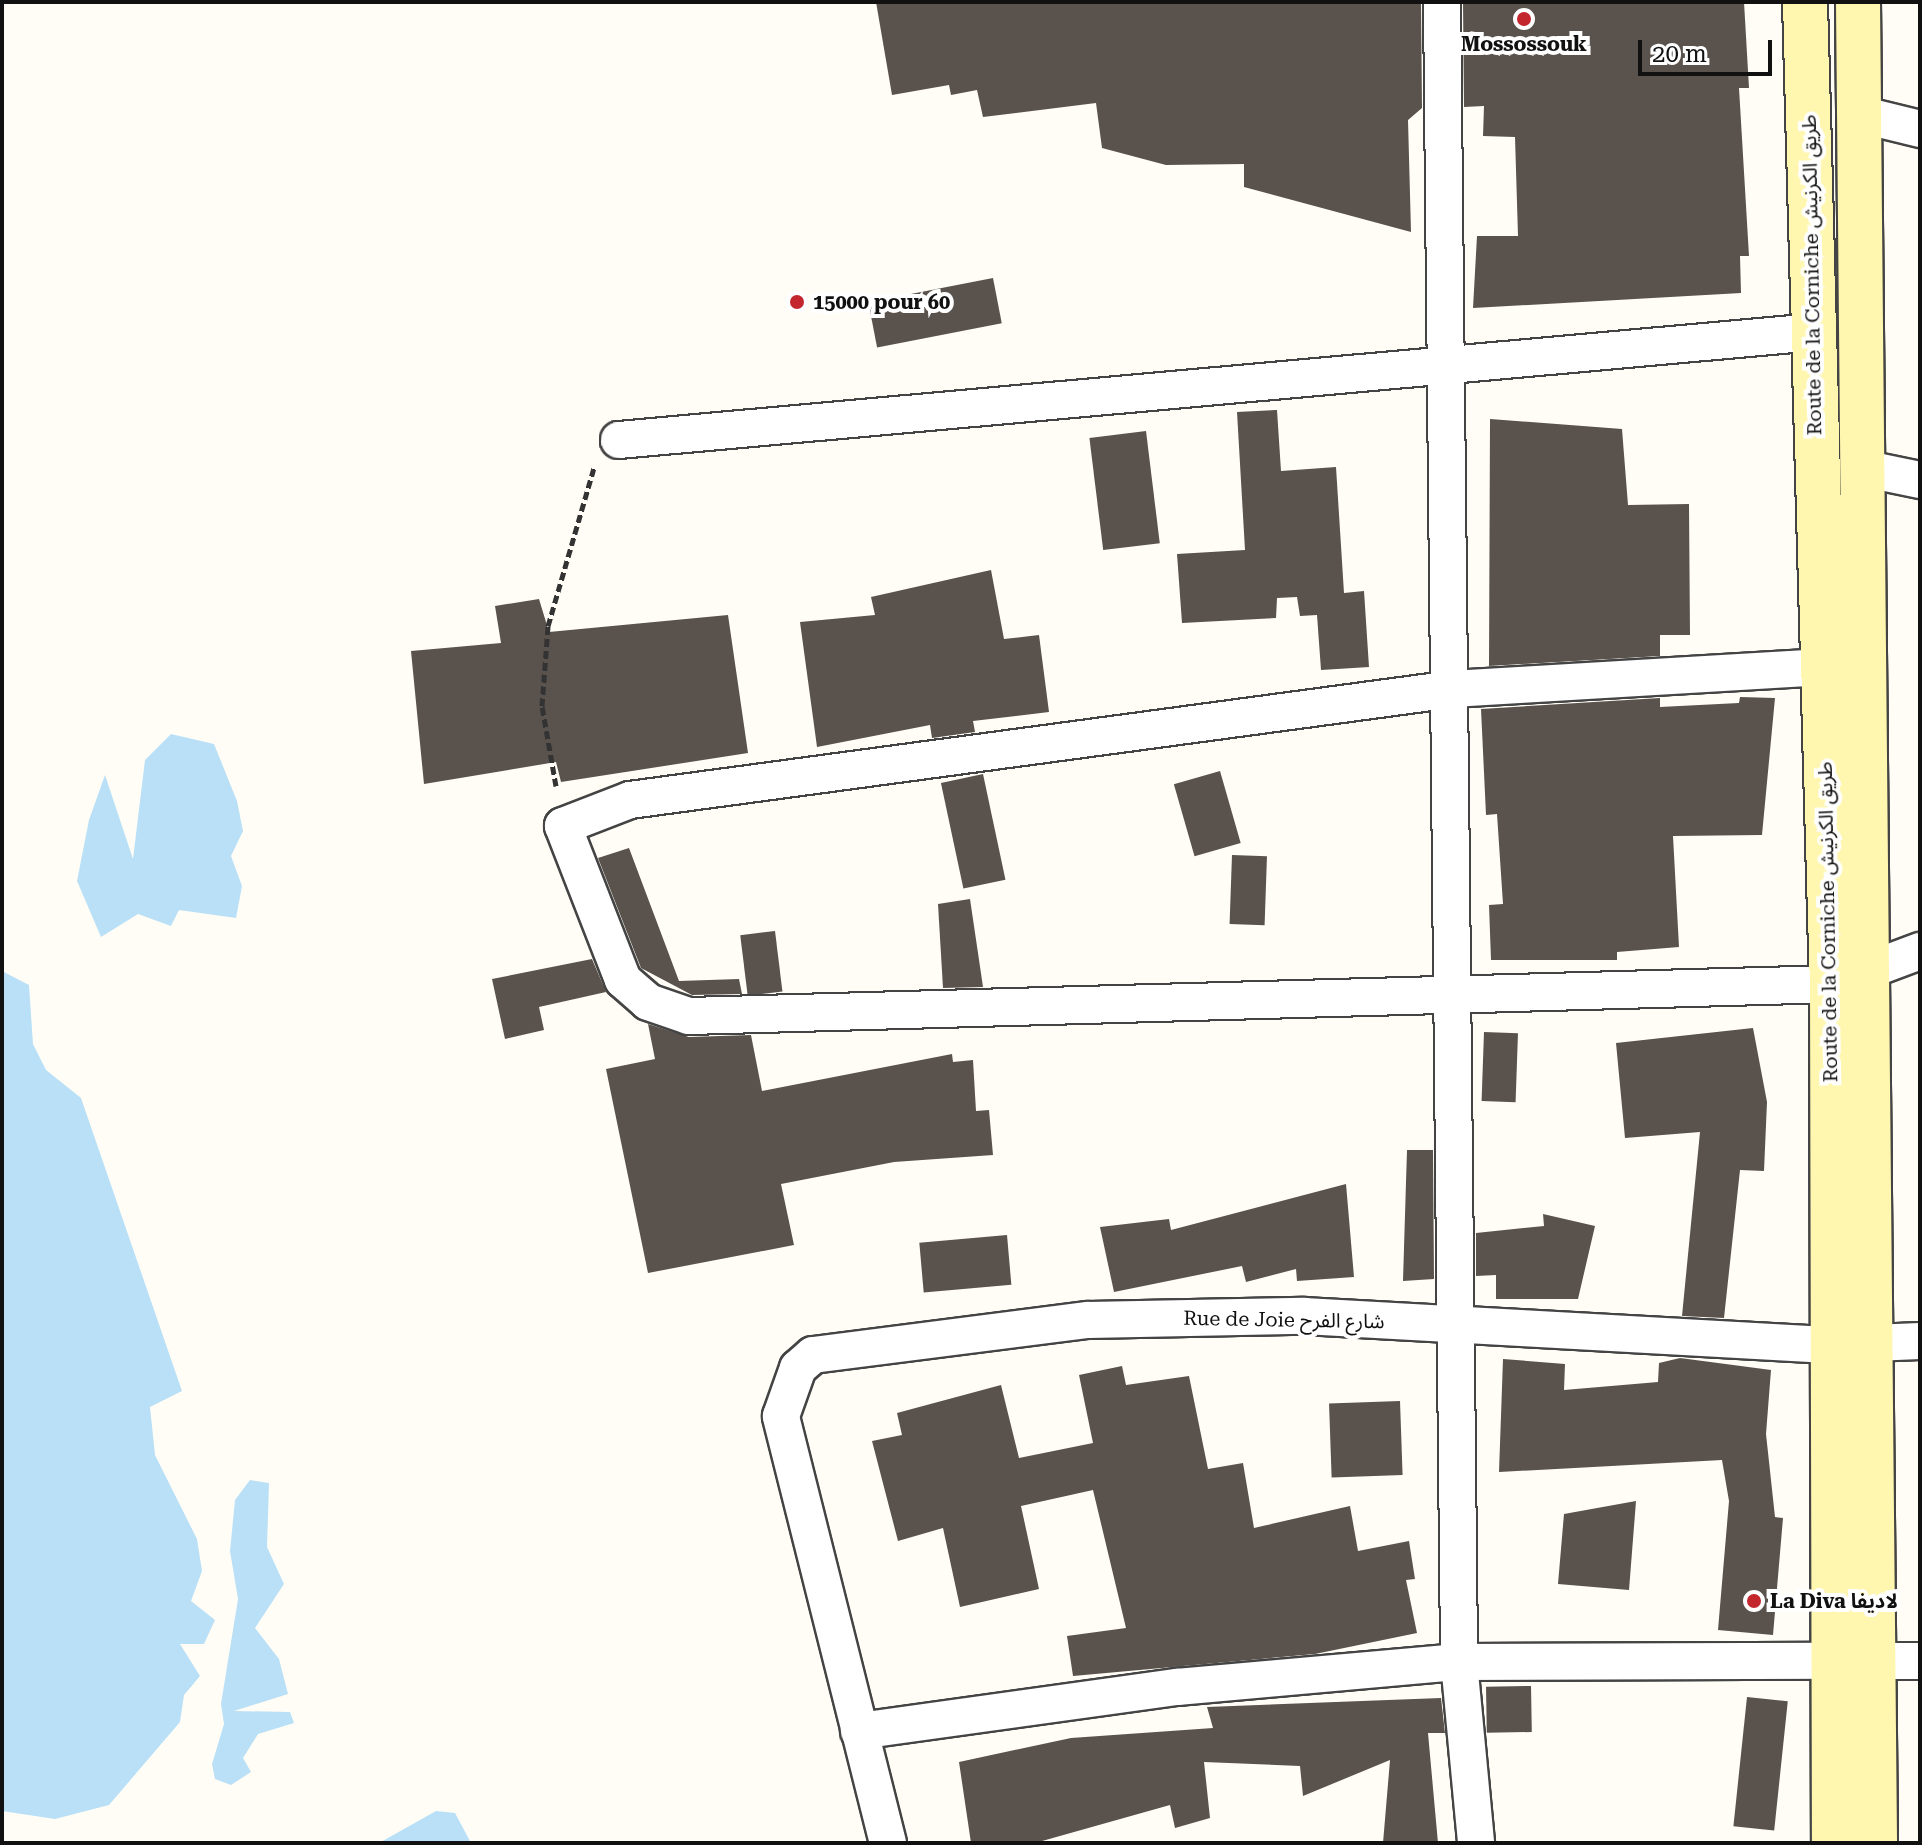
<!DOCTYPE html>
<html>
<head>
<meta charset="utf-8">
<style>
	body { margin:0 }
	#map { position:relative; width:1922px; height:1845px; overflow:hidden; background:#fffdf5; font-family:"Roboto Serif","Noto Sans Arabic",serif }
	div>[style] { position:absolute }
	.water>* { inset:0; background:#b9e0f7 }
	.building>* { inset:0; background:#5a524d; transform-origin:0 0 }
	.path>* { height:5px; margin-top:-2.5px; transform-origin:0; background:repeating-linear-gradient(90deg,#333 0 8px,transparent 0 12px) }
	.roads { filter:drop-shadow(2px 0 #444) drop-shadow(-2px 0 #444) drop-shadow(0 2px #444) drop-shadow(0 -2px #444) }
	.street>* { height:36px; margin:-18px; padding:0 18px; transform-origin:18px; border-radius:18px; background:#fff }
	.secondary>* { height:44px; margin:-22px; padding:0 22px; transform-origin:22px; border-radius:22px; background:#fff6b0 }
	.dots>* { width:22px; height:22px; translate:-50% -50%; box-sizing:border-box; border:4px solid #fff; border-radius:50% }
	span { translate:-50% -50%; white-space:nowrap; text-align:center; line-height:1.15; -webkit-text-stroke:8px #fff; paint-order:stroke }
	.poi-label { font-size:20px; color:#111; font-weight:700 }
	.left { translate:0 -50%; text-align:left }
	.street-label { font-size:20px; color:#111 }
	.frame { position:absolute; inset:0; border:4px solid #111; pointer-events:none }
	.scale { position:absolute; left:1638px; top:40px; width:134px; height:36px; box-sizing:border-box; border:4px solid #111; border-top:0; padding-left:10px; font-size:24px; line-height:28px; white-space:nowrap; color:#111; -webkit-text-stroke:6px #fff; paint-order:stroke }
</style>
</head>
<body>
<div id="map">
	<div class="water">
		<i style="clip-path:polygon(171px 734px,214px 744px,237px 801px,243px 831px,231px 856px,242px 886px,236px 918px,179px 910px,171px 926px,138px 914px,101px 937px,77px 881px,89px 820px,105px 775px,133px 859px,145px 760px)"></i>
		<i style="clip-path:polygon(2px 971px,29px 985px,33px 1044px,46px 1070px,81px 1098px,182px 1391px,150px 1407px,155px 1455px,197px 1539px,202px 1571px,191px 1601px,215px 1620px,204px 1644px,180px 1644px,200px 1676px,184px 1695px,180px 1722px,109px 1805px,55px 1819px,2px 1811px)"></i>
		<i style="clip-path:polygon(250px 1480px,269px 1483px,267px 1547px,284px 1584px,255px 1628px,279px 1659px,288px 1694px,234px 1711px,290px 1712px,294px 1723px,258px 1734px,243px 1758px,251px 1772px,231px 1785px,215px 1779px,212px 1764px,224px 1724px,221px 1704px,238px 1599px,230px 1551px,235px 1500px)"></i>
		<i style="clip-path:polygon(436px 1811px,455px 1813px,471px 1843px,379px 1843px)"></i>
	</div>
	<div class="building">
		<i style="clip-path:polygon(876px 2px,1421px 2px,1422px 108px,1408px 120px,1411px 232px,1244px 187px,1244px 164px,1166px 165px,1102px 148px,1096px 103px,983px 117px,977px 90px,951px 95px,949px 85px,892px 95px)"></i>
		<i style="clip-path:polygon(1463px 2px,1744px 2px,1749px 88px,1739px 88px,1749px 256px,1740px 256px,1741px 293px,1473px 308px,1477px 236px,1518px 236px,1515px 137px,1483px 136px,1484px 106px,1464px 107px)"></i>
		<i style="left:993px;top:278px;width:46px;height:127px;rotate:79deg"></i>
		<i style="clip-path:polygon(1277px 410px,1281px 471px,1336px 467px,1344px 593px,1364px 591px,1369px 667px,1321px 670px,1317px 615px,1300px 616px,1297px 597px,1277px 598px,1276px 618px,1182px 623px,1177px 554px,1245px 550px,1237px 412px)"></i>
		<i style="clip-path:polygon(1490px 419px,1622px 429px,1628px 505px,1689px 504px,1690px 635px,1660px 635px,1660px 656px,1489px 666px)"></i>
		<i style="left:1146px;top:431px;width:113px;height:57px;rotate:83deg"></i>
		<i style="clip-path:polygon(991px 570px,1004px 639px,1039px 635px,1049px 712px,973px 721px,975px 732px,932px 738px,930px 725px,817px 747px,800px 622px,875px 615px,871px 597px)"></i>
		<i style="clip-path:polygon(539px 599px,549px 632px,728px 615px,748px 753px,561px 782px,556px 762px,424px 784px,411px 651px,501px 643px,495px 606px)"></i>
		<i style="clip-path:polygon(1740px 697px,1775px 698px,1762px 835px,1673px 836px,1679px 947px,1617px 952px,1617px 960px,1491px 960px,1489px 905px,1503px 904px,1497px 814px,1486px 815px,1481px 709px,1660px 698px,1660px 707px,1739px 703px)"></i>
		<i style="left:1220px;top:771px;width:75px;height:48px;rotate:74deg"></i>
		<i style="left:983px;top:774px;width:108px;height:43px;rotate:78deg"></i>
		<i style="clip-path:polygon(629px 848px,679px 981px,739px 979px,742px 994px,692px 995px,641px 968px,598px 858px)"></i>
		<i style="left:1232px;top:855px;width:35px;height:69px;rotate:2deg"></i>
		<i style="clip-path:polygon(970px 899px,983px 987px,943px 988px,938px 904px)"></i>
		<i style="left:775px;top:931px;width:61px;height:35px;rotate:83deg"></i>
		<i style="clip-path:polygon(592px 959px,606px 992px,539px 1007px,544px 1030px,505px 1039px,492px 979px)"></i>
		<i style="clip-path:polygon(648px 1024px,689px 1037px,751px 1035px,762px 1091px,952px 1054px,953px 1062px,973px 1060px,976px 1111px,989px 1110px,993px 1155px,894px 1162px,781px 1184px,794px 1245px,648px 1273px,606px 1069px,655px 1059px)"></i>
		<i style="clip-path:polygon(1753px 1028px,1767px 1102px,1764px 1171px,1740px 1170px,1724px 1318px,1682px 1316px,1700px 1132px,1625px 1138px,1616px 1043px)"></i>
		<i style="left:1484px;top:1032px;width:34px;height:69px;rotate:2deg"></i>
		<i style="clip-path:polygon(1407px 1150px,1433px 1150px,1434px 1279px,1403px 1281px)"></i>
		<i style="clip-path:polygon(1346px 1184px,1354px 1277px,1297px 1281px,1296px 1269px,1246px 1282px,1242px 1266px,1114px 1292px,1100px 1227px,1169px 1219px,1171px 1230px)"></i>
		<i style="clip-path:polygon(1543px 1214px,1595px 1226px,1578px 1299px,1496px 1299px,1496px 1275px,1476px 1276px,1476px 1233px,1544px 1226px)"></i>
		<i style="left:1007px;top:1235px;width:50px;height:88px;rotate:85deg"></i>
		<i style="clip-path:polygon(1680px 1358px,1771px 1370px,1766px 1434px,1775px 1517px,1783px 1518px,1773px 1635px,1718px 1630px,1729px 1501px,1722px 1460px,1499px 1472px,1503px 1359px,1565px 1364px,1564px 1390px,1658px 1382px,1659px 1363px)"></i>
		<i style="clip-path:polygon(1122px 1366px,1126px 1385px,1189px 1376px,1208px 1469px,1243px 1463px,1254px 1528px,1350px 1506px,1358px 1551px,1409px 1541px,1415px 1579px,1406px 1580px,1417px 1633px,1315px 1654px,1073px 1676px,1067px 1636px,1126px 1628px,1093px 1490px,1021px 1506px,1039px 1589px,960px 1607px,943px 1528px,898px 1541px,872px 1441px,902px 1435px,897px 1413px,1001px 1385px,1019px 1458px,1093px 1443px,1079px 1375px)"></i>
		<i style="left:1400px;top:1401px;width:74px;height:71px;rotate:88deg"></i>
		<i style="clip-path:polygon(1636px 1501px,1629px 1590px,1558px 1584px,1564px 1514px)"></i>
		<i style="left:1531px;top:1686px;width:46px;height:45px;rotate:89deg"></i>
		<i style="left:1747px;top:1697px;width:41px;height:130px;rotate:6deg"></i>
		<i style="clip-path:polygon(1441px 1698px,1445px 1733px,1428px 1733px,1438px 1843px,1383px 1843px,1390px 1760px,1303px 1796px,1300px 1766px,1204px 1762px,1210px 1818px,1175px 1828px,1170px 1805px,1035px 1843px,971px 1843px,959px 1762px,1071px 1738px,1213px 1728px,1207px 1707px)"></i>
	</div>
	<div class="path">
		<i style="left:556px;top:786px;width:81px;rotate:-99.9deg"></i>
		<i style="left:542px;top:706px;width:80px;rotate:-85.7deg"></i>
		<i style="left:548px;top:626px;width:165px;rotate:-73.8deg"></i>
	</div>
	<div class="roads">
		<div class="street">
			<i style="left:1442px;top:2px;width:1660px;rotate:89.41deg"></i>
			<i style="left:1459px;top:1662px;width:182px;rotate:84.6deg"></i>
			<i style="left:1859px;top:114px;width:63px;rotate:13.8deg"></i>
			<i style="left:619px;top:440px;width:1200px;rotate:-5.16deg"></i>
			<i style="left:1862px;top:468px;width:59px;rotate:11.7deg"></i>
			<i style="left:1823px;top:667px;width:371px;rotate:176.6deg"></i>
			<i style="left:1453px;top:689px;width:830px;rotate:172.32deg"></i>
			<i style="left:630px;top:800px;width:72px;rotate:158.8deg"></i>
			<i style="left:563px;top:826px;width:165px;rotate:68.7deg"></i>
			<i style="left:623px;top:980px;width:33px;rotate:41deg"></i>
			<i style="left:648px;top:1002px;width:43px;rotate:18.9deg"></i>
			<i style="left:689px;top:1016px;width:1143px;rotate:-1.6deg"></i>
			<i style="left:1832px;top:984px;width:94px;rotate:-20.6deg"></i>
			<i style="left:1872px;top:1343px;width:48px;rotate:-2.4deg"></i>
			<i style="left:1873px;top:1661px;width:47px"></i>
			<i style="left:859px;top:1731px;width:321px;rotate:-7.9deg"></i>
			<i style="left:1177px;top:1687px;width:283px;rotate:-5.1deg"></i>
			<i style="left:1459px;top:1662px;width:375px;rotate:-0.2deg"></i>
			<i style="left:888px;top:1843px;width:440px;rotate:-104.1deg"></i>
			<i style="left:781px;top:1416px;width:51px;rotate:-70.5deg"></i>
			<i style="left:798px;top:1368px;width:20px;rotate:-41deg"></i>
			<i style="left:813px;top:1355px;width:277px;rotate:-7.3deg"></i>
			<i style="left:1088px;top:1320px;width:216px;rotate:-1.1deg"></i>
			<i style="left:1304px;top:1316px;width:526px;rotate:3.16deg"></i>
		</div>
		<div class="secondary">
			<i style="left:1805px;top:2px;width:982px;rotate:88.43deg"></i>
			<i style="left:1832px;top:984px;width:859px;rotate:89.87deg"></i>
			<i style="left:1858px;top:2px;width:1841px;rotate:89.47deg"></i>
		</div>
	</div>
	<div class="dots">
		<i style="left:1524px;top:19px;background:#c4262e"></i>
		<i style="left:797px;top:302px;background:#c4262e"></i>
		<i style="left:1754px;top:1601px;background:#c4262e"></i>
	</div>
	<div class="poi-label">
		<span style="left:1524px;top:44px">Mossossouk</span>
		<span class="left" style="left:813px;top:302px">15000 pour 60</span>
		<span class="left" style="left:1770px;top:1601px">La Diva لاديفا</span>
	</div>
	<div class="street-label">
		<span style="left:1812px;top:275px;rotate:-91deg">Route de la Corniche طريق الكرنيش</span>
		<span style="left:1828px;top:922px;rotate:-91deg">Route de la Corniche طريق الكرنيش</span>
		<span style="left:1284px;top:1320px;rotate:1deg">Rue de Joie شارع الفرح</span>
	</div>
	<div class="frame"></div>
	<div class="scale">20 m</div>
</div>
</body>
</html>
